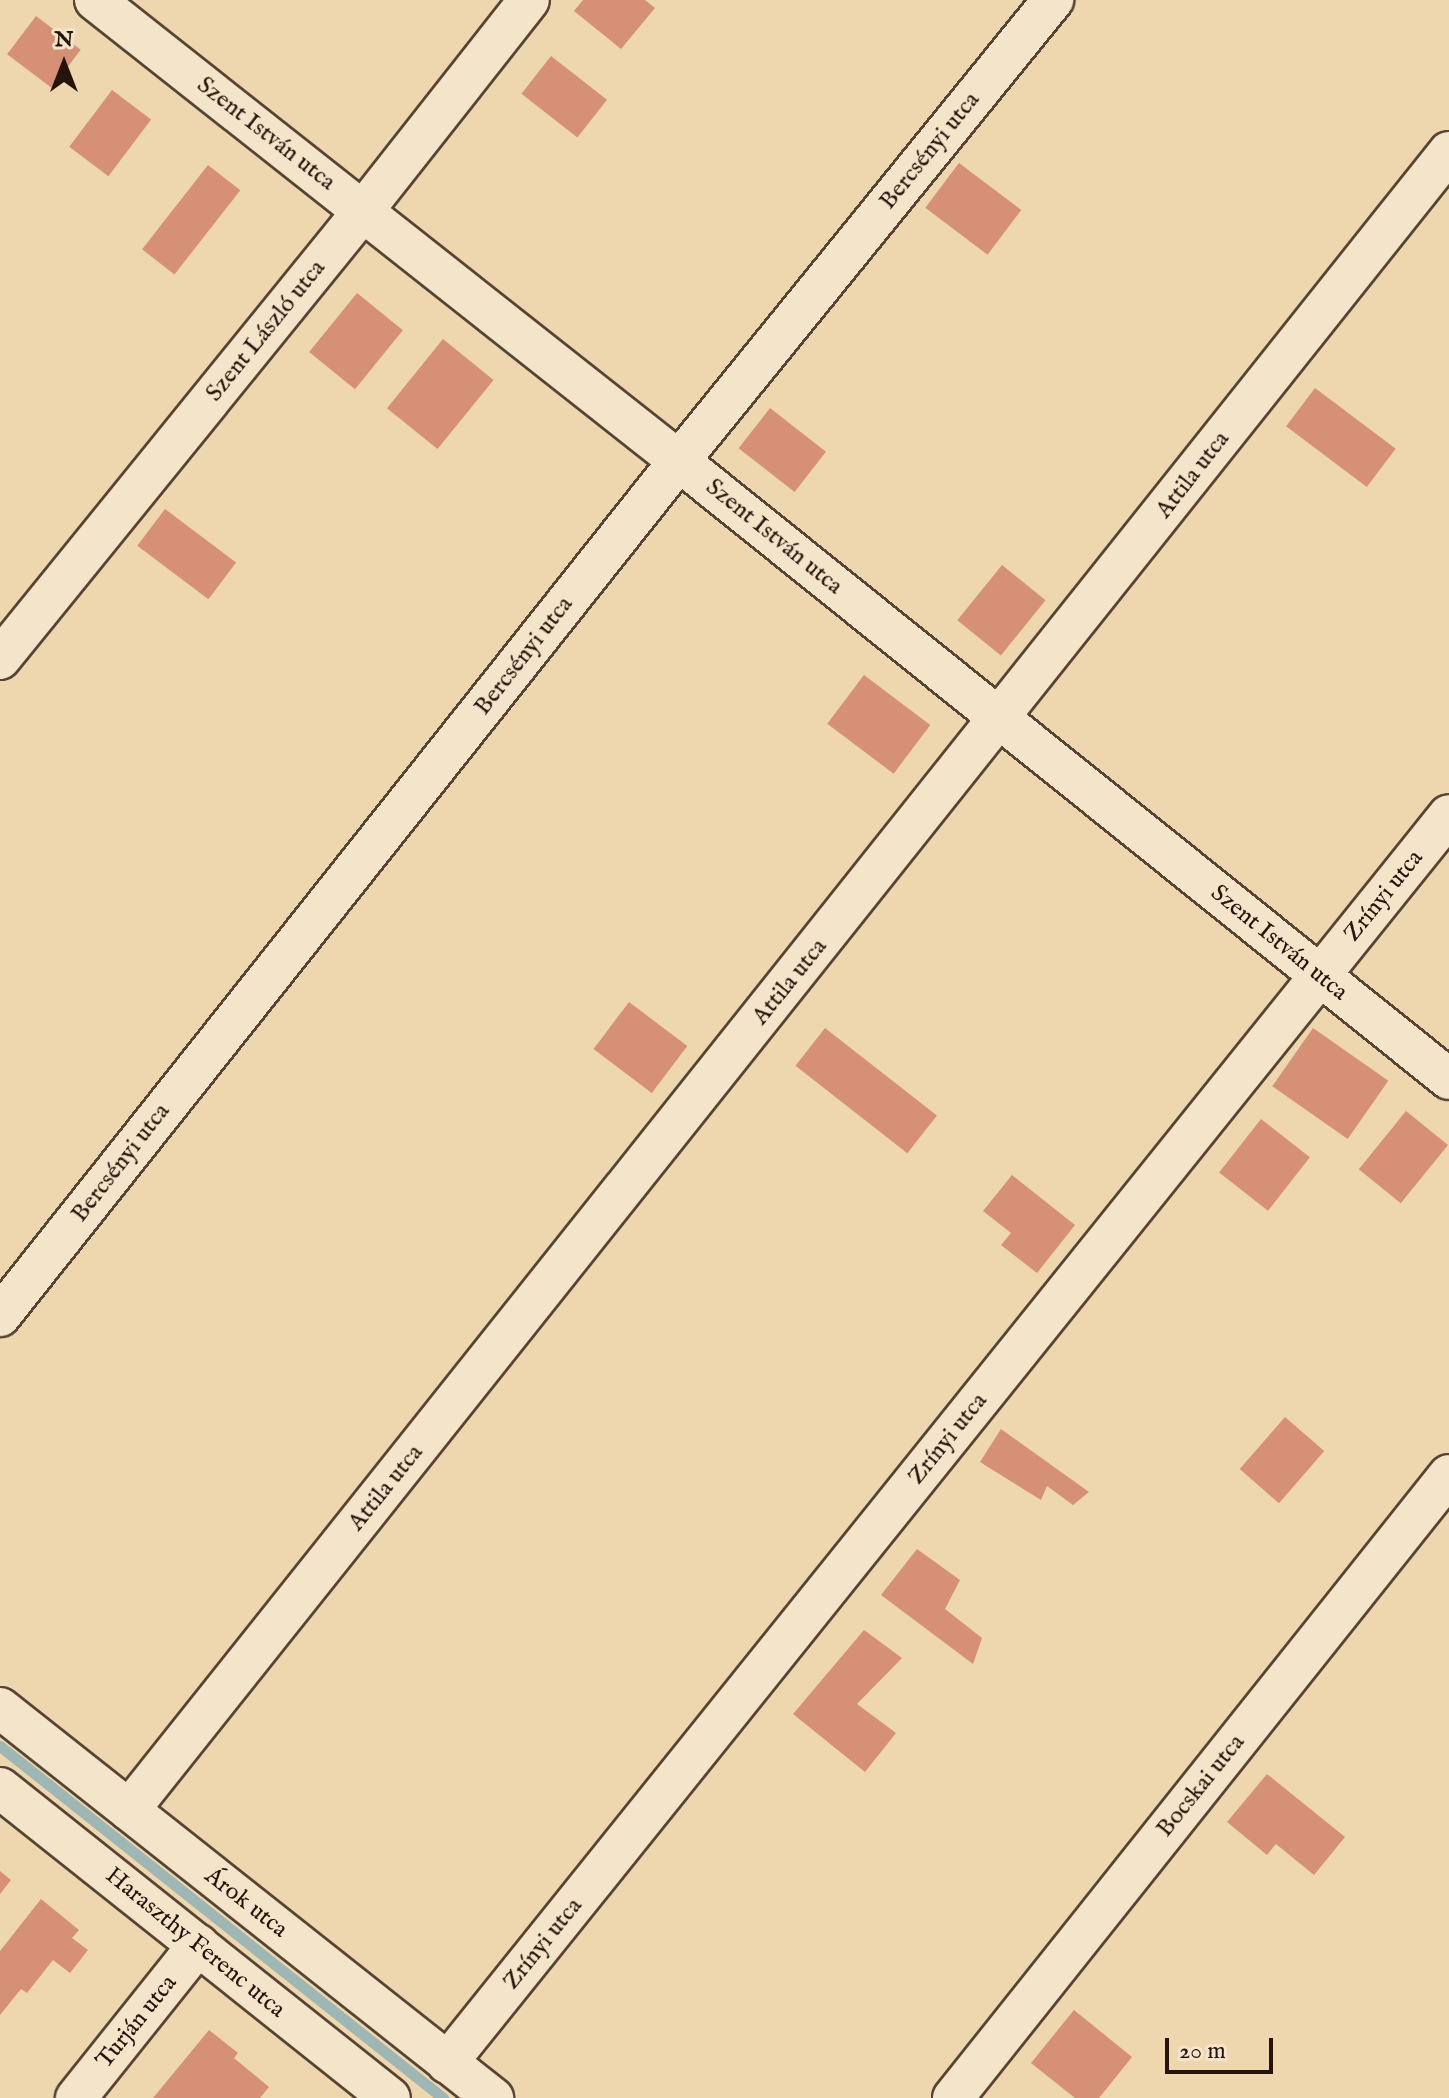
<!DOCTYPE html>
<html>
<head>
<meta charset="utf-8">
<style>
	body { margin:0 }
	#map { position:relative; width:1449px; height:2098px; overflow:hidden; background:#eed6ae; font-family:"IM FELL English",serif }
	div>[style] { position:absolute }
	.stream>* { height:11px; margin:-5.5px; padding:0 5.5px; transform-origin:5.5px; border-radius:5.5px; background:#9eb7b5 }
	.building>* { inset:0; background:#d69076; transform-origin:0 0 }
	.roads { filter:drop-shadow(2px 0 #574434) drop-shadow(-2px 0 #574434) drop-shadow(0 2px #574434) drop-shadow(0 -2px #574434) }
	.minor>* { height:40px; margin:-20px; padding:0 20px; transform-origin:20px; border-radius:20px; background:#f4e4ca }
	span { translate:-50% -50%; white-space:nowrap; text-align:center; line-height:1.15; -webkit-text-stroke:8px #f4e4ca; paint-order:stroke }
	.street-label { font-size:24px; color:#25140b }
	.north { position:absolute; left:24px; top:24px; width:80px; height:80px; -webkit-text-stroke:6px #f4e4ca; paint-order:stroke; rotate:0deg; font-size:22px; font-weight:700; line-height:32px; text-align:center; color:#25140b }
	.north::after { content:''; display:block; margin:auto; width:28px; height:36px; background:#25140b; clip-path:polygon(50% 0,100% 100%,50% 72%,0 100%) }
	.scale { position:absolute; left:1165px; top:2038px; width:108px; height:36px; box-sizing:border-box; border:4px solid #25140b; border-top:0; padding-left:10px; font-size:24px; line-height:28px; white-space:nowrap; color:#25140b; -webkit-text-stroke:6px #f4e4ca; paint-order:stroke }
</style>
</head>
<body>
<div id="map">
	<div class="stream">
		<i style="left:0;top:1746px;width:566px;rotate:38.47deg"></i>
	</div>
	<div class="building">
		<i style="clip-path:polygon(583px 0,645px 0,655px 8px,621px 49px,574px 11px)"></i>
		<i style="left:36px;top:16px;width:56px;height:48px;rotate:37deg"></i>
		<i style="left:551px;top:56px;width:71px;height:48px;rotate:38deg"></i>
		<i style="left:112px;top:90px;width:49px;height:71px;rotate:37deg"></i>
		<i style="left:959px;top:163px;width:78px;height:56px;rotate:37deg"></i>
		<i style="left:208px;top:165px;width:41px;height:107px;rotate:38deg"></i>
		<i style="left:357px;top:293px;width:59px;height:76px;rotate:39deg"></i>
		<i style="left:443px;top:339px;width:65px;height:89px;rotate:39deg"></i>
		<i style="left:1315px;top:388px;width:101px;height:48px;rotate:37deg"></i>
		<i style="left:770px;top:408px;width:71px;height:51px;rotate:38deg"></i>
		<i style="left:165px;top:509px;width:89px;height:46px;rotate:37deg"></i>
		<i style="left:1002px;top:565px;width:56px;height:71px;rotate:39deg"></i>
		<i style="left:864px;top:675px;width:83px;height:61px;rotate:37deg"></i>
		<i style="left:629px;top:1002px;width:73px;height:59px;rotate:37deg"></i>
		<i style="left:825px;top:1028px;width:142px;height:48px;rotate:38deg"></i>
		<i style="left:1313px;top:1028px;width:92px;height:71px;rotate:35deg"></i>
		<i style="left:1406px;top:1111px;width:54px;height:75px;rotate:39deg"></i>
		<i style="left:1261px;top:1119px;width:62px;height:68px;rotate:38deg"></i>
		<i style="clip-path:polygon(1012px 1175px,1075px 1225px,1037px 1273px,1001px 1245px,1011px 1233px,983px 1211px)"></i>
		<i style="left:1285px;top:1417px;width:52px;height:69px;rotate:41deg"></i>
		<i style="clip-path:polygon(1001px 1429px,1089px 1492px,1073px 1505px,1047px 1486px,1041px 1500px,980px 1462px)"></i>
		<i style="clip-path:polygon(917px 1549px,960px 1580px,945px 1609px,982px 1638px,973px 1664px,881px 1595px)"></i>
		<i style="clip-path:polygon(864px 1630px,902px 1658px,857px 1704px,896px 1733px,865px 1772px,793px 1714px)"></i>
		<i style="clip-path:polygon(1267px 1774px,1345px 1837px,1314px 1875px,1276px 1844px,1267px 1855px,1227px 1822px)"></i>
		<i style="clip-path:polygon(0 1871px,11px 1880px,0 1894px)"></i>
		<i style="clip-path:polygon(41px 1899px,79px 1930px,72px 1938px,88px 1950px,70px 1973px,53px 1960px,27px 1993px,21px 1989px,0 2015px,0 1951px)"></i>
		<i style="clip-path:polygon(1074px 2010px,1132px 2057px,1099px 2098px,1075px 2098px,1031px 2063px)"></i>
		<i style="clip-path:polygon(209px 2030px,238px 2053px,234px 2058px,269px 2087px,260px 2098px,153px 2098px)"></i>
	</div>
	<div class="roads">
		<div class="minor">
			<i style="left:95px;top:0;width:744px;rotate:38.29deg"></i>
			<i style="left:679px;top:461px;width:987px;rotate:38.75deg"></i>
			<i style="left:0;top:659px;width:577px;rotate:-50.98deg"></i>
			<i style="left:363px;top:211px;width:268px;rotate:-51.8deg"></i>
			<i style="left:0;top:1316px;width:1092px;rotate:-51.55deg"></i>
			<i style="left:679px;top:461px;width:594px;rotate:-50.95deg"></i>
			<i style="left:0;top:1708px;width:629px;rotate:38.35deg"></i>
			<i style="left:0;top:1788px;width:498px;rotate:38.5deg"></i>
			<i style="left:129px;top:1810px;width:2119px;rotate:-51.48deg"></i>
			<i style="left:447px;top:2063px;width:1600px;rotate:-51.24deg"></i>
			<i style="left:76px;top:2098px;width:196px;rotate:-51.4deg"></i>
			<i style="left:953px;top:2098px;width:796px;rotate:-51.48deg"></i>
		</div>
	</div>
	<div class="street-label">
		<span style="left:266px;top:134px;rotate:38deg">Szent István utca</span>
		<span style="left:930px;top:151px;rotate:-51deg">Bercsényi utca</span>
		<span style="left:266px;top:331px;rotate:-51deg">Szent László utca</span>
		<span style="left:1193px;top:475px;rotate:-52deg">Attila utca</span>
		<span style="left:774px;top:537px;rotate:39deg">Szent István utca</span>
		<span style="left:524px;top:656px;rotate:-52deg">Bercsényi utca</span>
		<span style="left:1384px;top:896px;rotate:-51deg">Zrínyi utca</span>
		<span style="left:1279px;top:943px;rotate:39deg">Szent István utca</span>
		<span style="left:790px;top:982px;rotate:-51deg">Attila utca</span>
		<span style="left:121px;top:1163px;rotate:-52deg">Bercsényi utca</span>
		<span style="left:948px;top:1439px;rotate:-51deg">Zrínyi utca</span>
		<span style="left:386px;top:1488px;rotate:-51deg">Attila utca</span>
		<span style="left:1201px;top:1786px;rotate:-51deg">Bocskai utca</span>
		<span style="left:246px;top:1903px;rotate:38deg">Árok utca</span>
		<span style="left:195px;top:1943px;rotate:39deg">Haraszthy Ferenc utca</span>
		<span style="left:543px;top:1944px;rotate:-51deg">Zrínyi utca</span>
		<span style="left:137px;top:2022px;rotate:-51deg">Turján utca</span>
	</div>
	<div class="north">N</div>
	<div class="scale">20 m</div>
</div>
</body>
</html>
